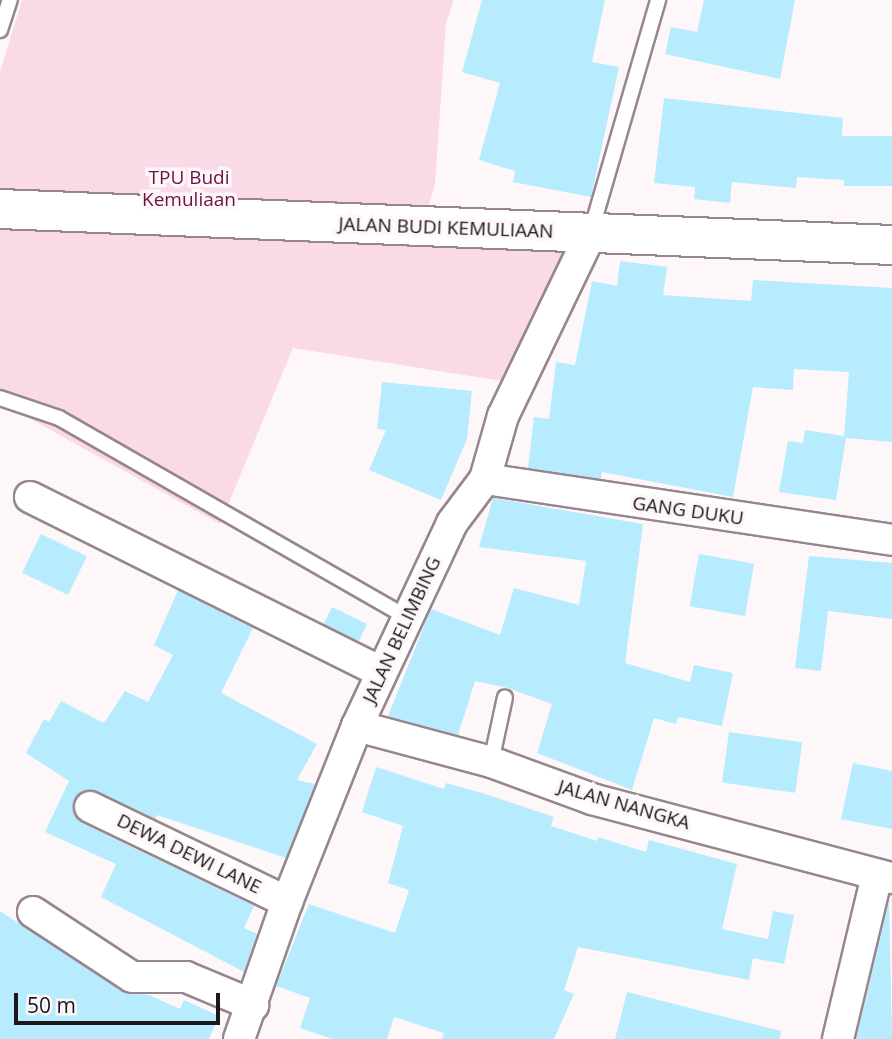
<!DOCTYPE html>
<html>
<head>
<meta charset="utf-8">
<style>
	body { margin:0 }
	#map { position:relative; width:892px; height:1039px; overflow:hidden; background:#fef7fa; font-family:"Open Sans",sans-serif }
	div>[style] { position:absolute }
	.green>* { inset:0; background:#fbdae7 }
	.building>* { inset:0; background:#b6ecfe; transform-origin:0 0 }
	.roads { filter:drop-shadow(2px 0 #97868d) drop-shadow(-2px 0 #97868d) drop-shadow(0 2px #97868d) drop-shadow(0 -2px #97868d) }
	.lane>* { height:14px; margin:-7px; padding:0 7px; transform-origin:7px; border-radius:7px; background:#fff }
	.street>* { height:30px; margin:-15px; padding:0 15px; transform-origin:15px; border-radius:15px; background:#fff }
	.secondary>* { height:38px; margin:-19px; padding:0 19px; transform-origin:19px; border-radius:19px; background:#fff }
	span { translate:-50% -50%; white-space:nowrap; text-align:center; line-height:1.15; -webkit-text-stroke:7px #fef7fa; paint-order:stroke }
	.park-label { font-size:19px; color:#6a1144 }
	.street-label { font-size:19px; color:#1c1618 }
	.scale { position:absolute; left:14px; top:993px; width:206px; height:32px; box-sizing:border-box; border:4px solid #1c1618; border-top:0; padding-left:9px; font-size:21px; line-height:24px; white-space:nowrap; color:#1c1618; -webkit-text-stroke:5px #fef7fa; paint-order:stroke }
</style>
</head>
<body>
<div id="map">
	<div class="green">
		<i style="clip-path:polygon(22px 0,454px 0,446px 23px,435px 184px,423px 227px,574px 233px,514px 383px,293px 348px,220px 524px,0 402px,0 72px)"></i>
	</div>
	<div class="building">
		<i style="clip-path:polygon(482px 0,605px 0,592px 62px,619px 67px,591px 197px,513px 182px,515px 171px,479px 160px,500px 83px,462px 72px)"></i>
		<i style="clip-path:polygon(704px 0,795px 0,780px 79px,665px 54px,671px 27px,697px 32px)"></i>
		<i style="clip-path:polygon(664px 98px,843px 118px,842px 136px,892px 136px,892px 186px,844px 186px,844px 180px,797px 177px,796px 188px,732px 182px,730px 203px,694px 199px,695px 187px,654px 183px)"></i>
		<i style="clip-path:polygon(620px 261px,667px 267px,663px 295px,751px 301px,753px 280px,892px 288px,892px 442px,846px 438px,836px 500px,779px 492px,788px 441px,803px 443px,805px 430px,844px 436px,849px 372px,794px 369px,793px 390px,753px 387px,733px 497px,602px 472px,601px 479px,528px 468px,534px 417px,549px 419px,556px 362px,575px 365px,592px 281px,617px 286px)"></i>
		<i style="clip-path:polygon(382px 382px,472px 391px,467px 439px,441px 500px,369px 470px,386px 430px,377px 429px)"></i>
		<i style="clip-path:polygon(493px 498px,643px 524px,625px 663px,690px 682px,694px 665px,733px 673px,722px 726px,678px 717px,676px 724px,654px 718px,632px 790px,537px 753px,552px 704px,508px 688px,475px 681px,458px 735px,388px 716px,431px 609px,500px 635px,514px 588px,579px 605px,586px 561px,479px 547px)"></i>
		<i style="left:41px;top:534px;width:51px;height:43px;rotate:26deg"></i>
		<i style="left:699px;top:554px;width:56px;height:53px;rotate:10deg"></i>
		<i style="clip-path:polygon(809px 556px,892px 563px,892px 619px,828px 611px,821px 671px,795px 668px)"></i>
		<i style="clip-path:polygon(178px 590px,253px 628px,221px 693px,317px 744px,297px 780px,315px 784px,286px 858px,157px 815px,156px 819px,97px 791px,80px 793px,73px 809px,82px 823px,254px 906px,244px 928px,257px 934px,244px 972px,101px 897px,116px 864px,45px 832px,69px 781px,26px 753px,44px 719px,49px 722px,61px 701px,104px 723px,125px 691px,148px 702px,173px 655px,154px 645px)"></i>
		<i style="left:332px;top:607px;width:39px;height:19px;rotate:26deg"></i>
		<i style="left:729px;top:732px;width:74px;height:51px;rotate:8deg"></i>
		<i style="clip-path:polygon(853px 763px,892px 771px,892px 829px,841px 819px)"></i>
		<i style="clip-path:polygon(376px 767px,444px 789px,446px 783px,482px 793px,554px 817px,551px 826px,597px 841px,598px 837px,646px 852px,649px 840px,737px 864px,722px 929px,768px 939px,773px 911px,794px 915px,784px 964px,753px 958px,749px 980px,578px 947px,564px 990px,574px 994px,554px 1039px,442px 1039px,444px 1033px,394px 1017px,387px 1039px,332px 1039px,300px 1028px,310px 998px,276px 986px,309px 904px,395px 933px,409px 890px,388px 883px,403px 826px,362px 812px)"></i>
		<i style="clip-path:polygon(889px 901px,892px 1039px,856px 1039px)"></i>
		<i style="clip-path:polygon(0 911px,123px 992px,149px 995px,180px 1009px,184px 1000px,219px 1016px,209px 1039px,0 1039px)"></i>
		<i style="clip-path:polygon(627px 992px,781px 1031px,780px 1039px,615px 1039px)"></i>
	</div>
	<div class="roads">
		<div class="lane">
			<i style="left:0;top:30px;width:32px;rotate:-72deg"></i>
			<i style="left:591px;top:231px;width:241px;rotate:-73.8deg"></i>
			<i style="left:0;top:398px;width:62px;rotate:18.7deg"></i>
			<i style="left:59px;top:418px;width:402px;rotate:29.8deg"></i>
			<i style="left:491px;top:762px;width:66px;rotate:-77.8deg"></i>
		</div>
		<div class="street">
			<i style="left:485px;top:479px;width:412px;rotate:8.5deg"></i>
			<i style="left:30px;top:497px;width:392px;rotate:26.5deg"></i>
			<i style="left:357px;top:726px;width:139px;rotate:15deg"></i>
			<i style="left:491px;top:762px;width:108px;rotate:20.1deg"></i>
			<i style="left:592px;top:799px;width:310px;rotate:14.8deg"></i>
			<i style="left:90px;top:807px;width:219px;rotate:25.7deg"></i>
			<i style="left:33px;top:912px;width:118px;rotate:33.3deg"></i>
			<i style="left:132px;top:977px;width:54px"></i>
			<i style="left:186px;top:977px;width:73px;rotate:22.7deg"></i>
			<i style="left:239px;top:1039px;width:145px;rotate:-70.7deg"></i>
			<i style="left:287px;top:902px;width:189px;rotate:-68.3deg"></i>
			<i style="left:357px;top:726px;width:224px;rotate:-64.9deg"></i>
			<i style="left:452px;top:523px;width:55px;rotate:-53.1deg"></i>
			<i style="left:485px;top:479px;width:66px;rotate:-74.1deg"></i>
			<i style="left:503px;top:416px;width:203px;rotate:-64.3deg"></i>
			<i style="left:838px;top:1039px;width:169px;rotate:-76.6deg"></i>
		</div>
		<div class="secondary">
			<i style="left:0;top:209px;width:893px;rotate:2.31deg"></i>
		</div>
	</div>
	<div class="park-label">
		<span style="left:189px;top:189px">TPU Budi<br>Kemuliaan</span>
	</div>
	<div class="street-label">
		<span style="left:446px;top:228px;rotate:2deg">JALAN BUDI KEMULIAAN</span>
		<span style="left:688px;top:511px;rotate:8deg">GANG DUKU</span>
		<span style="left:402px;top:630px;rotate:-65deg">JALAN BELIMBING</span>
		<span style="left:624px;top:805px;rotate:16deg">JALAN NANGKA</span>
		<span style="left:189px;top:854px;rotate:26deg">DEWA DEWI LANE</span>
	</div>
	<div class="scale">50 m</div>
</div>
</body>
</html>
